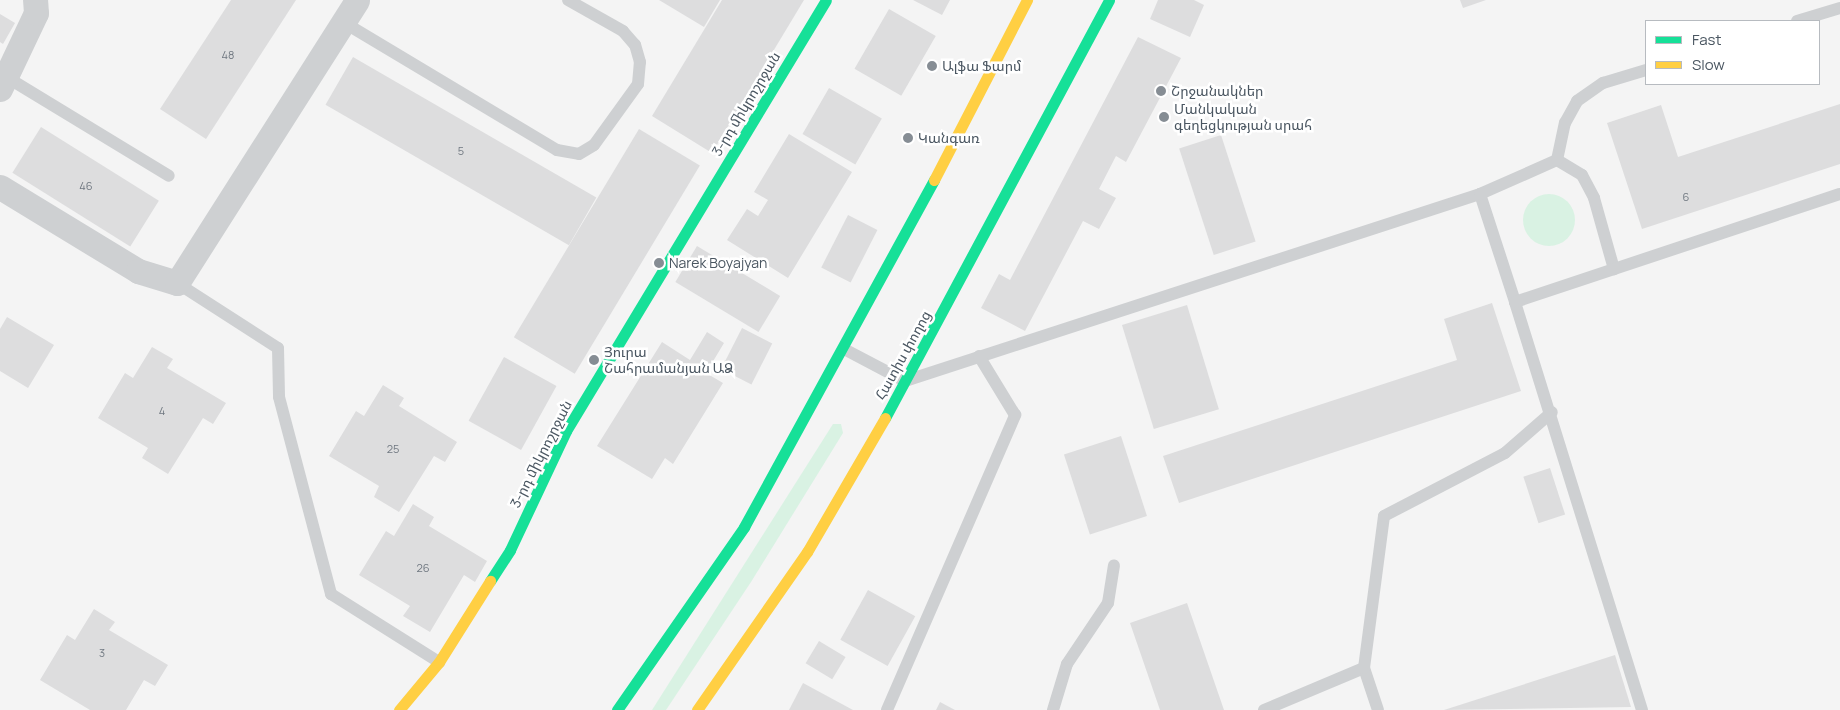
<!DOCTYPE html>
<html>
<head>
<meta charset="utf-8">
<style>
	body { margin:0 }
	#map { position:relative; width:1840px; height:710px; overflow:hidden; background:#f4f4f4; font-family:Manrope,"Noto Sans Armenian",sans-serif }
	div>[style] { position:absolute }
	.green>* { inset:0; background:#d9f2e3 }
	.round { border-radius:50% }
	.building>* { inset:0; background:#ddddde; transform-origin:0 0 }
	.lane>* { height:12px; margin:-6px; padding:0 6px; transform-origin:6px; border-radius:6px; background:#ced0d2 }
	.street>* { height:25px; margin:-12.5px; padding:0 12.5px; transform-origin:12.5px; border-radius:12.5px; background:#ced0d2 }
	.fast>* { height:11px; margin:-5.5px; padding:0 5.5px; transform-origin:5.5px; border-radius:5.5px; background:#16e098 }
	.slow>* { height:11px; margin:-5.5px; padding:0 5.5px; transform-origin:5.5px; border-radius:5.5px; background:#ffcf43 }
	.dots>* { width:14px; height:14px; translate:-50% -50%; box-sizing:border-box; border:2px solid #fff; border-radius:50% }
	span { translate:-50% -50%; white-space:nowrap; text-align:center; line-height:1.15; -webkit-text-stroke:5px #fff; paint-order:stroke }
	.number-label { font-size:11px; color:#707881 }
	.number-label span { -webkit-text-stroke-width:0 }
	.poi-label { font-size:14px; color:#4a5661 }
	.left { translate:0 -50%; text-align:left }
	.street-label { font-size:14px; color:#4a5661 }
	.legend { position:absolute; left:1645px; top:20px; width:175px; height:65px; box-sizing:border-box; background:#fff; border:1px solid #b7bbc0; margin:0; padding:6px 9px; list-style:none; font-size:15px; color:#4a5661 }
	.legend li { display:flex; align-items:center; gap:10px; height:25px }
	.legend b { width:25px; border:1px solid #b7bbc0 }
</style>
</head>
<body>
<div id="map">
	<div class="green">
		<i class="round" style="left:1523px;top:194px;width:52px;height:52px"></i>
		<i style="clip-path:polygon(833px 424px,841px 424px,843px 433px,751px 582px,666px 710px,652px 710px)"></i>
	</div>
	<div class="building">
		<i style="clip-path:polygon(231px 0,296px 0,206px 139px,160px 109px)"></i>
		<i style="clip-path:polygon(659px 0,720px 0,704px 27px)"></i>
		<i style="clip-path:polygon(722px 0,804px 0,712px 153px,652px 116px)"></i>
		<i style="clip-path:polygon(913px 0,950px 0,942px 15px)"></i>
		<i style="clip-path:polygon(1158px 0,1194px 0,1204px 5px,1190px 37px,1150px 19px)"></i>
		<i style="clip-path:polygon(1460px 0,1486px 0,1463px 8px)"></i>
		<i style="left:889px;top:9px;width:54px;height:69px;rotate:30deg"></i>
		<i style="clip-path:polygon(0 14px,15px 23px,3px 44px,0 42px)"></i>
		<i style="clip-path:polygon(1138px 37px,1181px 58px,1126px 162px,1116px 156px,1099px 189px,1116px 198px,1099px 229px,1083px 221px,1025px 331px,981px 308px,999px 274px,1010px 280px)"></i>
		<i style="left:353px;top:57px;width:281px;height:55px;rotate:30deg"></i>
		<i style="left:829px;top:88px;width:61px;height:53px;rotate:30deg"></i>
		<i style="clip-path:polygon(1840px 104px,1840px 164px,1642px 229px,1607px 123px,1661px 105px,1678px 157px)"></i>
		<i style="left:41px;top:127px;width:139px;height:54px;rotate:32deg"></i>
		<i style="left:639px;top:129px;width:71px;height:243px;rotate:31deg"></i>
		<i style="clip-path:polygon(789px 134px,852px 172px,788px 278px,727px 240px,747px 209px,758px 216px,768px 200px,754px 192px)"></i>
		<i style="left:1221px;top:135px;width:112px;height:44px;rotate:72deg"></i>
		<i style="left:848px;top:215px;width:33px;height:59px;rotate:27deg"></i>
		<i style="left:697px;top:246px;width:97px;height:42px;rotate:31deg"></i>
		<i style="clip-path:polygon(1492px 303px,1521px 391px,1179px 503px,1163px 456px,1457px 360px,1444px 319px)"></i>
		<i style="left:1187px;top:305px;width:109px;height:68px;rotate:73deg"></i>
		<i style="clip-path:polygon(7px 317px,54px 345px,28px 388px,0 371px,0 329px)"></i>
		<i style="left:742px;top:328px;width:34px;height:46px;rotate:27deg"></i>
		<i style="clip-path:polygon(707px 332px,724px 343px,706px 373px,723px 383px,673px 464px,665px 458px,652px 479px,597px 446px,662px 342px,690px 360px)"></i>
		<i style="clip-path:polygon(152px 347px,173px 359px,167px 368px,226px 403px,213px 424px,203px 418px,168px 474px,142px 458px,148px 448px,98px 418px,125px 373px,133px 378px)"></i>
		<i style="left:504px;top:357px;width:60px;height:73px;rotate:29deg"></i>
		<i style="clip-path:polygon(383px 385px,404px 398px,399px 406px,457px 442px,445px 462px,434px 456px,399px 512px,374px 497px,379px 486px,329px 456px,356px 411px,364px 416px)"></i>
		<i style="left:1121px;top:436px;width:84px;height:60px;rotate:72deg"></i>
		<i style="left:1550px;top:468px;width:49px;height:28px;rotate:72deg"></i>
		<i style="clip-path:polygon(413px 504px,434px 517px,429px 526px,487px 561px,475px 582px,464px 575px,430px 632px,403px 616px,410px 606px,359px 575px,386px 531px,394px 536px)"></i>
		<i style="left:868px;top:590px;width:54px;height:57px;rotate:29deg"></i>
		<i style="clip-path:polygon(1187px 603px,1224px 710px,1160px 710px,1130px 623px)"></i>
		<i style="clip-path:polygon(94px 609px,115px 622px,109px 630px,168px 665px,155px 686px,144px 680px,126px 710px,90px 710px,40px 680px,67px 635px,75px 640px)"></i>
		<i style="left:819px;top:641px;width:31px;height:26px;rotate:31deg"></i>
		<i style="clip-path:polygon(1615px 655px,1631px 707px,1444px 710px)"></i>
		<i style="clip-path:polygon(803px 683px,853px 710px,789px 710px)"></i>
		<i style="clip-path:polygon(940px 702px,955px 710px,936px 710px)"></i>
	</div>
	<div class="lane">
		<i style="left:1797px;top:21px;width:45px;rotate:-16.8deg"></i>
		<i style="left:343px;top:22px;width:249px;rotate:30.9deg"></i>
		<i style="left:557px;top:150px;width:22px;rotate:10deg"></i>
		<i style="left:579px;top:154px;width:17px;rotate:-31deg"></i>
		<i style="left:594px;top:145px;width:75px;rotate:-54.2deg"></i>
		<i style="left:638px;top:84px;width:22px;rotate:-85deg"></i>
		<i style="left:640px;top:62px;width:18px;rotate:-106deg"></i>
		<i style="left:635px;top:45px;width:18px;rotate:-131deg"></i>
		<i style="left:623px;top:31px;width:63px;rotate:-150.6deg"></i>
		<i style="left:8px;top:78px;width:188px;rotate:31.3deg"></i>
		<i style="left:1557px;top:160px;width:29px;rotate:31deg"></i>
		<i style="left:1582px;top:175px;width:26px;rotate:62deg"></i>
		<i style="left:1594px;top:198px;width:74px;rotate:74.3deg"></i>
		<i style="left:1480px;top:194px;width:114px;rotate:72deg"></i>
		<i style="left:177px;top:283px;width:120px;rotate:32.8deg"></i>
		<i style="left:278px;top:348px;width:49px;rotate:88.8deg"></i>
		<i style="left:279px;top:397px;width:204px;rotate:75.2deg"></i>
		<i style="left:331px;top:594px;width:128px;rotate:32.2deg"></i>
		<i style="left:844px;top:349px;width:69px;rotate:27.7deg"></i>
		<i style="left:905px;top:381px;width:605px;rotate:-18.02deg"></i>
		<i style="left:1480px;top:194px;width:84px;rotate:-23.8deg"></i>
		<i style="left:1557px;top:160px;width:38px;rotate:-78deg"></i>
		<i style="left:1565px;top:123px;width:25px;rotate:-61deg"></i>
		<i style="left:1577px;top:101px;width:32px;rotate:-35deg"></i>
		<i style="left:1603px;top:83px;width:45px;rotate:-16.8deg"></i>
		<i style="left:1364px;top:668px;width:44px;rotate:71.6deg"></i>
		<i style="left:887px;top:710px;width:322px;rotate:-66.5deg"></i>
		<i style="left:1015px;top:415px;width:69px;rotate:-121.4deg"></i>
		<i style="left:1053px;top:710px;width:48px;rotate:-73.1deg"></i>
		<i style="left:1067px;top:664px;width:73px;rotate:-56.1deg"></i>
		<i style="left:1108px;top:603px;width:38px;rotate:-81deg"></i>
		<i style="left:1264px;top:710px;width:108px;rotate:-22.8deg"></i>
		<i style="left:1364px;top:668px;width:153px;rotate:-82.5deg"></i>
		<i style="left:1384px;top:516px;width:136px;rotate:-27.5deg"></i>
		<i style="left:1505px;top:453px;width:62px;rotate:-41.1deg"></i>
		<i style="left:1642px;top:710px;width:427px;rotate:-107.3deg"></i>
		<i style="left:1515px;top:302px;width:342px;rotate:-18.4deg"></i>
	</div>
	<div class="street">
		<i style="left:0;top:89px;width:84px;rotate:-64.7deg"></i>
		<i style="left:36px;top:13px;width:13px;rotate:-94deg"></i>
		<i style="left:0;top:187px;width:162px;rotate:31.3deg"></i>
		<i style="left:138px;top:271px;width:41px;rotate:17.1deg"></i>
		<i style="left:177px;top:283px;width:335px;rotate:-57.5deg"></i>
	</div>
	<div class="fast">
		<i style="left:885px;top:418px;width:474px;rotate:-61.8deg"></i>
		<i style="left:490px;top:581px;width:37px;rotate:-57deg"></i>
		<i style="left:510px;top:550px;width:132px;rotate:-64.8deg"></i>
		<i style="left:566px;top:431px;width:503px;rotate:-58.9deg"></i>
		<i style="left:617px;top:710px;width:223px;rotate:-55.2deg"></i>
		<i style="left:744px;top:527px;width:396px;rotate:-61.3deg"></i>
	</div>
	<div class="slow">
		<i style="left:934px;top:180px;width:203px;rotate:-62.7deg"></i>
		<i style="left:399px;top:710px;width:62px;rotate:-50.2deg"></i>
		<i style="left:439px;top:662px;width:96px;rotate:-57.8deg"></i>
		<i style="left:697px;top:710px;width:193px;rotate:-55.2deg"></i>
		<i style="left:807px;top:552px;width:155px;rotate:-59.8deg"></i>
	</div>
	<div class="dots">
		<i style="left:932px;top:66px;background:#868d94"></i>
		<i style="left:1161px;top:91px;background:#868d94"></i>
		<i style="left:1164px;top:117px;background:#868d94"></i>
		<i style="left:908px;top:138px;background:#868d94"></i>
		<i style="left:659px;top:263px;background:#868d94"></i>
		<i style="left:594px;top:360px;background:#868d94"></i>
	</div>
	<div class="number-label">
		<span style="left:228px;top:55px">48</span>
		<span style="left:461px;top:151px">5</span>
		<span style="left:86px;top:186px">46</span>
		<span style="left:1686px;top:197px">6</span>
		<span style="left:162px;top:411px">4</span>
		<span style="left:393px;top:449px">25</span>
		<span style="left:423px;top:568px">26</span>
		<span style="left:102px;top:653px">3</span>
	</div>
	<div class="poi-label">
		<span class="left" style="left:942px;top:66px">Ալֆա Ֆարմ</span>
		<span class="left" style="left:1171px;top:91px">Շրջանակներ</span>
		<span class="left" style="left:1174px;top:117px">Մանկական<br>գեղեցկության սրահ</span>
		<span class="left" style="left:918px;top:138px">Կանգառ</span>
		<span class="left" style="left:669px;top:263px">Narek Boyajyan</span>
		<span class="left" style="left:604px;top:360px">Յուրա<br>Շահրամանյան ԱՁ</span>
	</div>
	<div class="street-label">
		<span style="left:746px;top:104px;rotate:-59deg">3-րդ միկրոշրջան</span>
		<span style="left:903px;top:355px;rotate:-61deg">Հատիս փողոց</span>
		<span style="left:541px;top:454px;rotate:-63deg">3-րդ միկրոշրջան</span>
	</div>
	<ul class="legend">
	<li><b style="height:6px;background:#16e098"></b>Fast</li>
	<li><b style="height:6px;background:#ffcf43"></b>Slow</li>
	</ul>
</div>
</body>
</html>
